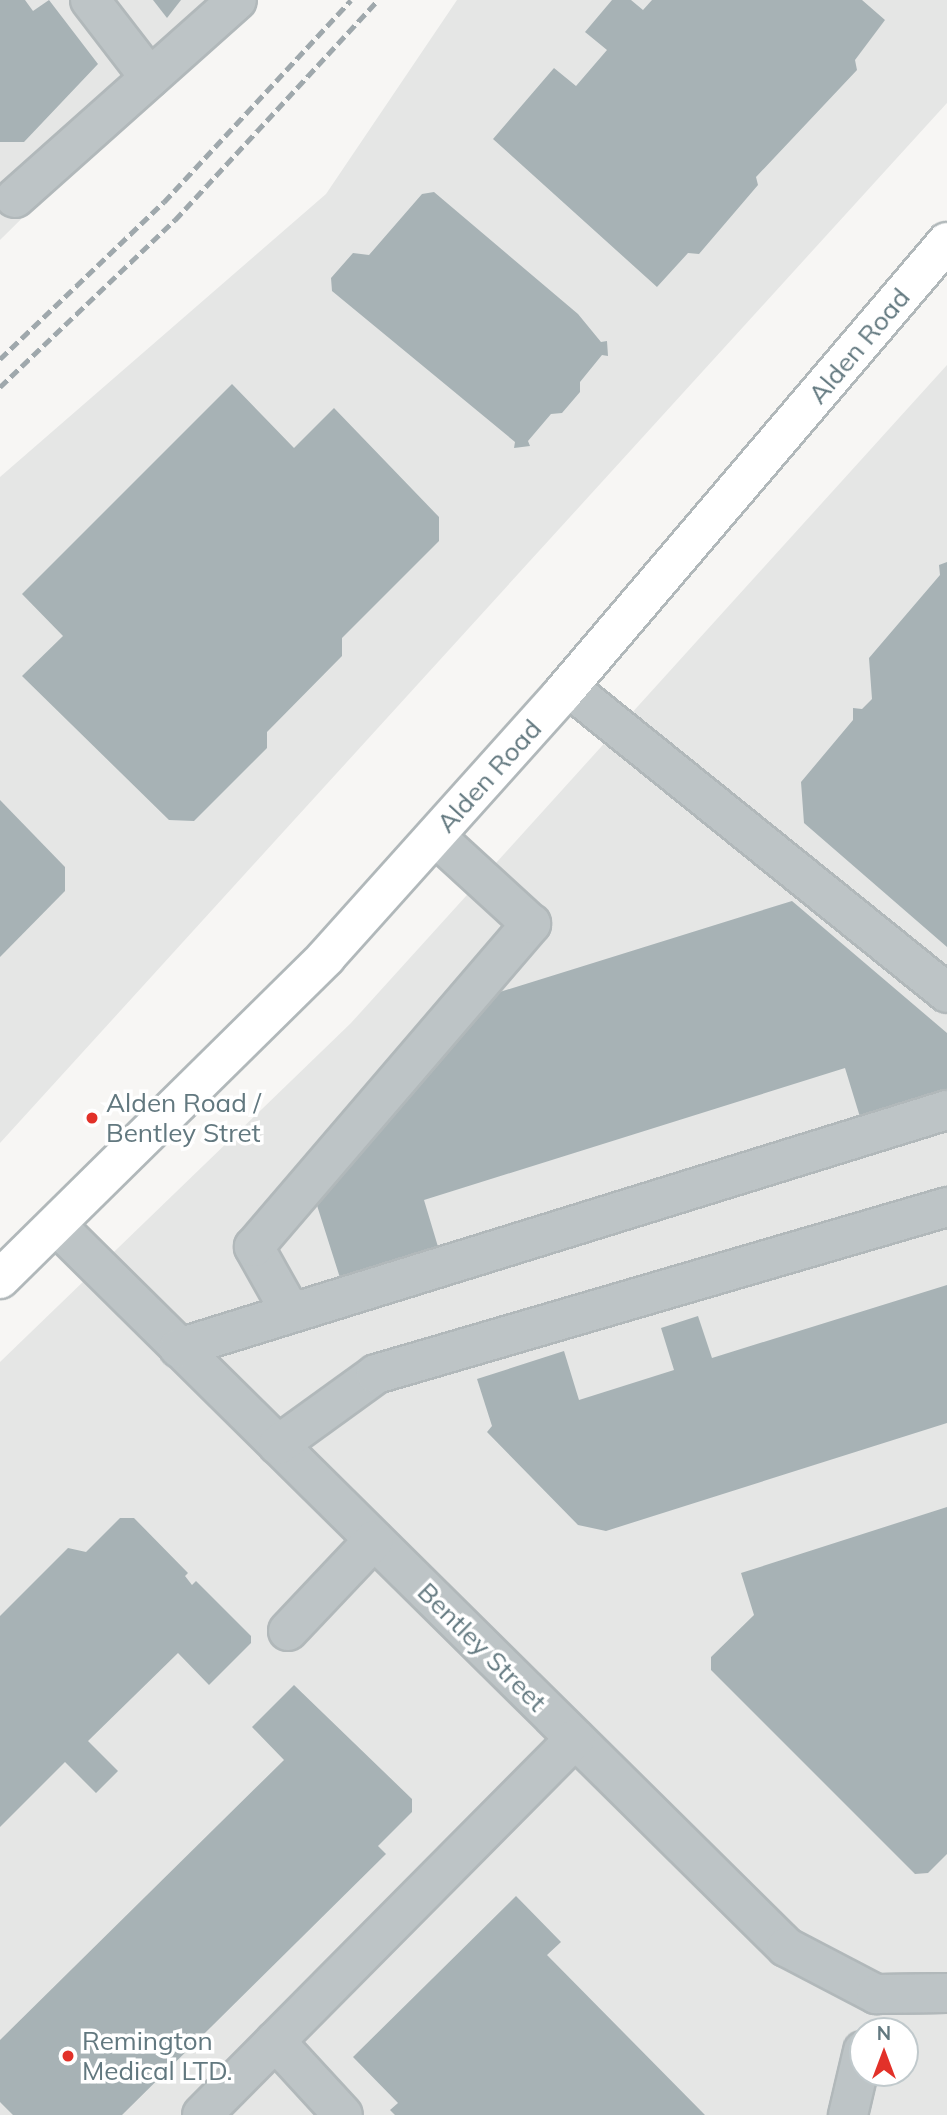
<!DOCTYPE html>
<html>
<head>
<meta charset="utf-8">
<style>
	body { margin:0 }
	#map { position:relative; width:947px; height:2115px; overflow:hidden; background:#f7f6f4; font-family:Mulish,sans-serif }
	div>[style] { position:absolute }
	.built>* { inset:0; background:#e5e6e5 }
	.building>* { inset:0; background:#a7b2b5 }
	.roads { filter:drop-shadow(2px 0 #b1b8ba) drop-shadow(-2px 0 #b1b8ba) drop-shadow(0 2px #b1b8ba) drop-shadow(0 -2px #b1b8ba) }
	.minor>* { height:38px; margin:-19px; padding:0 19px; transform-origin:19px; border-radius:19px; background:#bdc4c6 }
	.major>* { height:38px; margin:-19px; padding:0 19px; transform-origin:19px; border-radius:19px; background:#fff }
	.rail>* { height:5px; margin-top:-2.5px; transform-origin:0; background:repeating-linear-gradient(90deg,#9fa8ac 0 10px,transparent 0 15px) }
	.dots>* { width:19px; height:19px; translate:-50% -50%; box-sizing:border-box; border:4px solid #fff; border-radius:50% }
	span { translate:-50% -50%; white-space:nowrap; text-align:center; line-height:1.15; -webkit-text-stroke:7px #fff; paint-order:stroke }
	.street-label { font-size:26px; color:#62787f }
	.poi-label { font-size:26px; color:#62787f }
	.left { translate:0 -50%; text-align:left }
	.north { position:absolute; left:849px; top:2017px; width:70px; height:70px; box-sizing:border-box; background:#fff; border:2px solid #c0c9cc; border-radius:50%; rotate:0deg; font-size:19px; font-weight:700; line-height:28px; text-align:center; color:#62787f }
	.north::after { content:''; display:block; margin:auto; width:24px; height:32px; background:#e23129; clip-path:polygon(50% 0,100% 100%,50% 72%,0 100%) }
</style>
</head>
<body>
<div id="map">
	<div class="built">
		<i style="clip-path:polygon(0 0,243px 0,0 240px)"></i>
		<i style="clip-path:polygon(457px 0,947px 0,947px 103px,0 1143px,0 477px,326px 194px)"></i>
		<i style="clip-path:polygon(evenodd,947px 365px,947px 2115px,0 2115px,0 1362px,351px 1023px,947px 365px,863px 2031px,905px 2031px,905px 2073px,863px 2073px,863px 2031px)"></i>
	</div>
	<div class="building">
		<i style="clip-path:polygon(0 0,25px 0,33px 11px,49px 0,98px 64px,24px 142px,0 142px)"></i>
		<i style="clip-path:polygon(153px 0,181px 0,167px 18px)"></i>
		<i style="clip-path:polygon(612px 0,631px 0,643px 10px,652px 0,862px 0,885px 20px,855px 60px,857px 70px,756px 177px,758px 185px,699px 254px,688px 253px,657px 287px,493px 139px,554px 68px,576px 86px,607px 50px,585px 32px)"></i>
		<i style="clip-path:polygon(434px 192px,578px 314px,601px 342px,607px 341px,608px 356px,602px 355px,580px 382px,580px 392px,562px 413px,551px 414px,528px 441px,530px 446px,514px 448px,515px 442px,332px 291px,331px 278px,353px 253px,369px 255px,422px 194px)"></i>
		<i style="clip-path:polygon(232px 384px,294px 448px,334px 408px,439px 517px,439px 541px,342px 638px,342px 656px,267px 732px,267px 748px,194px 821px,169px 820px,22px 676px,63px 636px,22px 594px)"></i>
		<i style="clip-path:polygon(947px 562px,947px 947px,804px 823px,801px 782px,853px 720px,853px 708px,862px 709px,872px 699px,869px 658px,940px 575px,939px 565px)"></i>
		<i style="clip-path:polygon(0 800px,65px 867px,65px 891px,0 957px)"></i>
		<i style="clip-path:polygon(792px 901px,947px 1033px,947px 1089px,860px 1117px,845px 1068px,424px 1200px,439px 1250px,341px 1281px,314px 1196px,487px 996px)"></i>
		<i style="clip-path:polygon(947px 1285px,947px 1423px,606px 1531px,578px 1525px,487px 1432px,492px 1426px,477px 1379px,564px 1351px,579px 1400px,674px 1370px,661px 1328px,698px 1316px,712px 1358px)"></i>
		<i style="clip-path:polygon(947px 1507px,947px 1854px,928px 1873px,915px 1874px,711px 1670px,711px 1657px,754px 1615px,741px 1573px)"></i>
		<i style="clip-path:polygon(120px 1518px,134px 1518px,188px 1573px,185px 1576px,192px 1585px,196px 1581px,251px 1636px,251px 1643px,209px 1685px,178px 1653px,88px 1741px,118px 1771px,96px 1793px,65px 1762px,0 1827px,0 1616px,68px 1548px,86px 1552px)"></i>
		<i style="clip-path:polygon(294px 1685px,412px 1799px,412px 1812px,378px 1846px,386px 1854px,122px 2115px,13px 2115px,0 2102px,0 2040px,284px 1760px,252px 1727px)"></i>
		<i style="clip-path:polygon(516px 1896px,561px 1942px,547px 1955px,705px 2115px,395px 2115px,390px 2110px,398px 2103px,353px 2057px)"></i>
	</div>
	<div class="roads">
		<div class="minor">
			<i style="left:90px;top:0;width:98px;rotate:52.4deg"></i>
			<i style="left:15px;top:198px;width:297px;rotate:-41.7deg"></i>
			<i style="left:568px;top:687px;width:487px;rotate:38.9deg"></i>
			<i style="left:56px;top:1225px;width:1027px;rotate:44.68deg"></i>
			<i style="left:786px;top:1947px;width:102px;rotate:27.6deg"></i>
			<i style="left:876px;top:1994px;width:71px;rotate:-0.8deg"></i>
			<i style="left:291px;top:1313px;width:76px;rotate:-119.3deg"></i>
			<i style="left:254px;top:1247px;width:426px;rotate:-49.4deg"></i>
			<i style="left:531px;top:924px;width:130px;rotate:-137.5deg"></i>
			<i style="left:179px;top:1348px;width:804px;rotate:-17.22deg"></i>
			<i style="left:278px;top:1445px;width:121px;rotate:-35.9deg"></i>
			<i style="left:376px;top:1374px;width:595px;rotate:-16.3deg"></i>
			<i style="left:288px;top:1631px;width:125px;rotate:-46.6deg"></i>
			<i style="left:275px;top:2041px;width:100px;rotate:47.4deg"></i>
			<i style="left:202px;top:2115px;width:530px;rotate:-45.23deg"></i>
			<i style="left:848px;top:2115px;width:66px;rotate:-76.8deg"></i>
		</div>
		<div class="major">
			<i style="left:0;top:1279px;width:458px;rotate:-44.6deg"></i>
			<i style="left:326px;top:957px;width:352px;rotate:-48.1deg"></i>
			<i style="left:561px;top:695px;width:595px;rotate:-49.57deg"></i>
		</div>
	</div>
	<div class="rail">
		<i style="left:0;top:359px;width:227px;rotate:-43.8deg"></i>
		<i style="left:164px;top:202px;width:275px;rotate:-47.2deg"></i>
		<i style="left:0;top:387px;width:242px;rotate:-43.7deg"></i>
		<i style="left:175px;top:220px;width:299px;rotate:-47.3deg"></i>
	</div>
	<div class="dots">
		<i style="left:92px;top:1118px;background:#e23129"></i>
		<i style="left:68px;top:2056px;background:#e23129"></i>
	</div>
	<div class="street-label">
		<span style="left:859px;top:346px;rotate:-50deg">Alden Road</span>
		<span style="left:489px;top:776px;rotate:-48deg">Alden Road</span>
		<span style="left:482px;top:1647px;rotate:45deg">Bentley Street</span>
	</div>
	<div class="poi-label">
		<span class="left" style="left:106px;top:1118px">Alden Road /<br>Bentley Stret</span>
		<span class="left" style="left:82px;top:2056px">Remington<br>Medical LTD.</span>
	</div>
	<div class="north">N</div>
</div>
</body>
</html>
